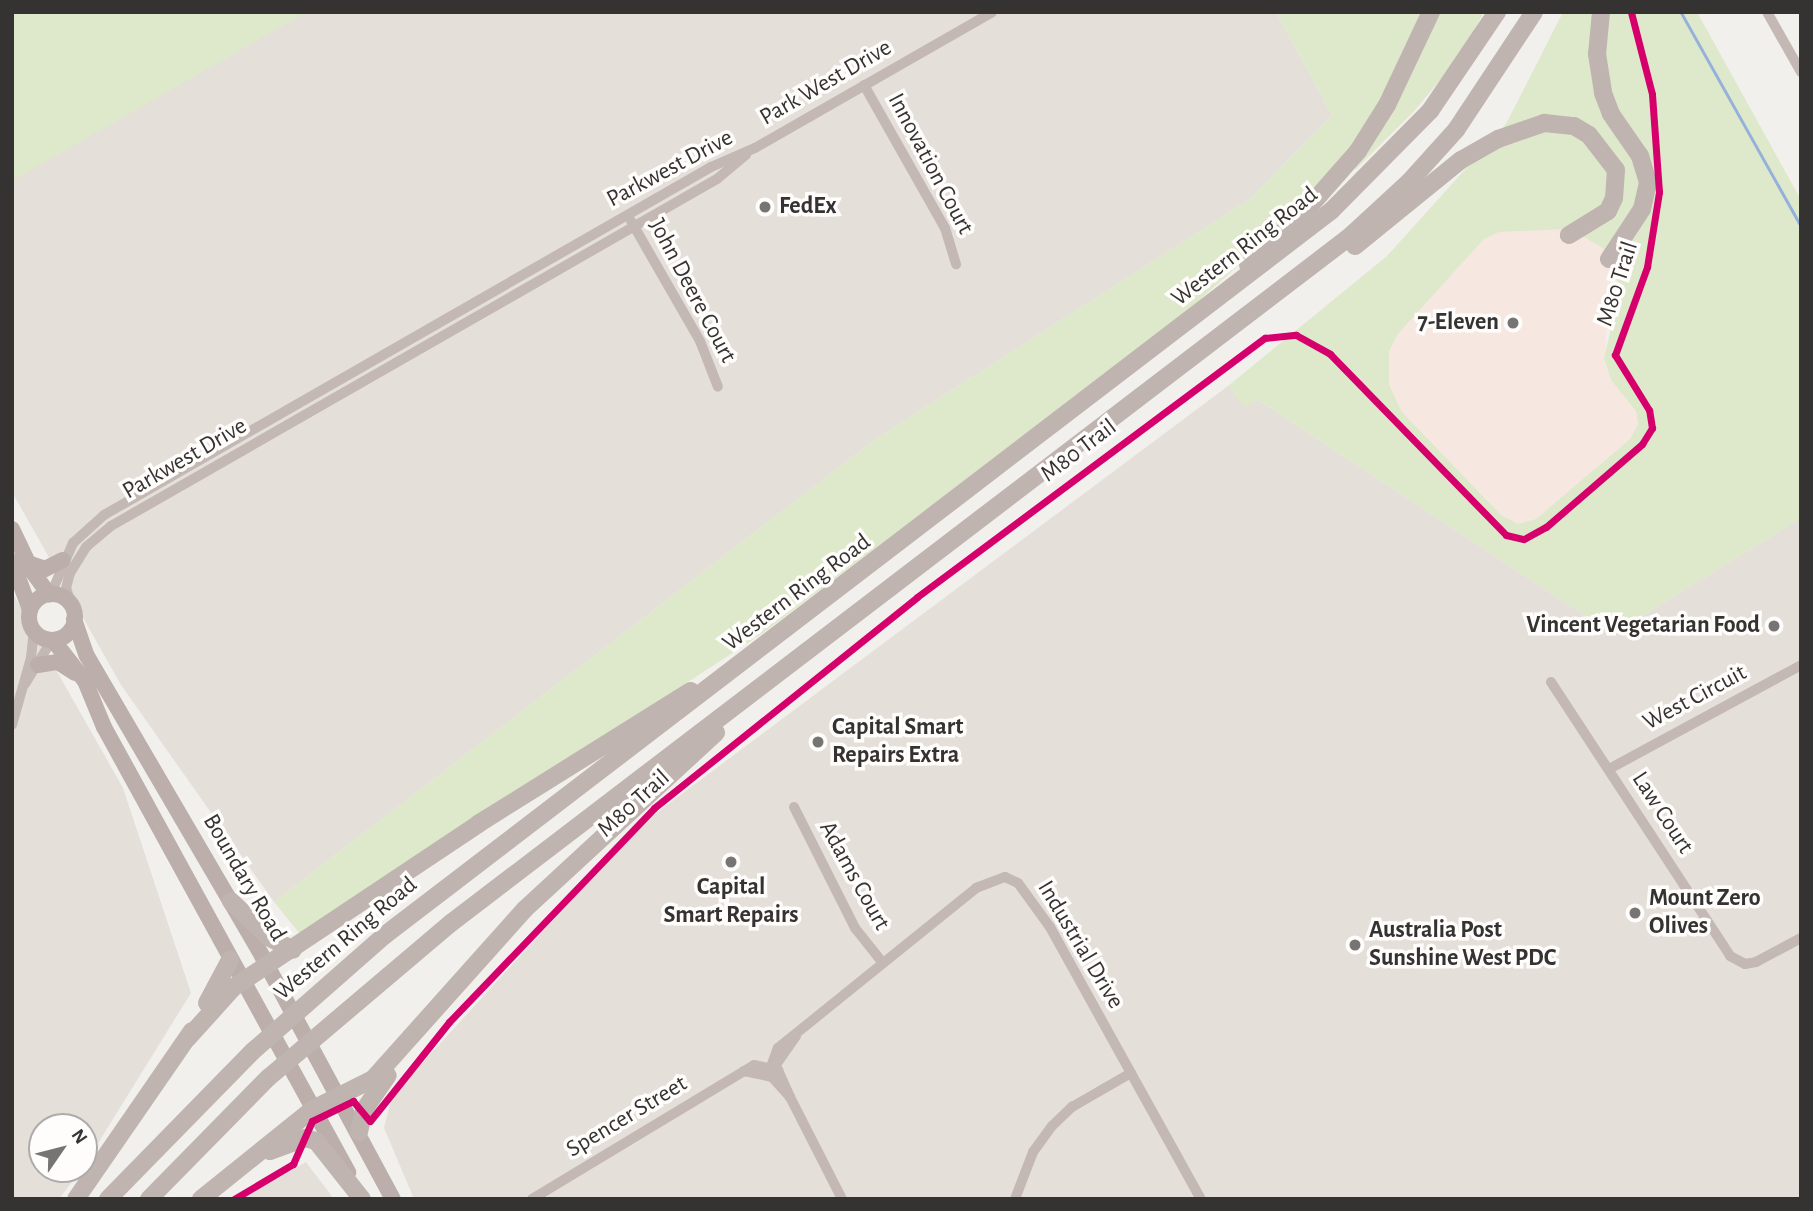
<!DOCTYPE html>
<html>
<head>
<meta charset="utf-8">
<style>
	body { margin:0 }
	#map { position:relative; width:1813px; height:1211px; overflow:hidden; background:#f2f0ed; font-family:"Alegreya Sans",sans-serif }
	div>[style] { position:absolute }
	.commercial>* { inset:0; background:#f6e8e0 }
	.built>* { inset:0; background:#e5dfd9 }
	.green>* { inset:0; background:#dee8cb }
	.stream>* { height:2.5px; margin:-1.25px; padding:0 1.25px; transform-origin:1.25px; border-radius:1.25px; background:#95b0db }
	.minor>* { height:10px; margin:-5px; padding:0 5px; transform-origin:5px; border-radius:5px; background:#c3b8b4 }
	.primary>* { height:16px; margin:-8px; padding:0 8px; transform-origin:8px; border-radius:8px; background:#bcafab }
	.primary>.ring { margin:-8px; padding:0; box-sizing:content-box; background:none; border:16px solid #bcafab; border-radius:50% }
	.motorway>* { height:18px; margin:-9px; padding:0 9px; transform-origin:9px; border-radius:9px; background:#bfb4af }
	.cycleway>* { height:7px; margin:-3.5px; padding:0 3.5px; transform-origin:3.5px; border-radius:3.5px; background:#d6006c }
	.dots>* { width:19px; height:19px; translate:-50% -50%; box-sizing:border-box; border:4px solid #fffdfb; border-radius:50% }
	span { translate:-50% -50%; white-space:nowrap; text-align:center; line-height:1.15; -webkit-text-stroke:7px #fffdfb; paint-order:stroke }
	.street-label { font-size:24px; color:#343332 }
	.poi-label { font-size:24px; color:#343332; font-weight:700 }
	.left { translate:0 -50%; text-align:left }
	.right { translate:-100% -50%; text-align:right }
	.frame { position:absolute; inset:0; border:14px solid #343332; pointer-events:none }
	.north { position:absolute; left:28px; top:1113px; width:70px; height:70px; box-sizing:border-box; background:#fffdfb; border:2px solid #aeacab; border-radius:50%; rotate:55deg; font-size:19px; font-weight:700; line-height:28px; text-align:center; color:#343332 }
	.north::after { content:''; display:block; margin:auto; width:24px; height:32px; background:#767573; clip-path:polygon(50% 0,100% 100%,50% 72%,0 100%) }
</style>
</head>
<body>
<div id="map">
	<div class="commercial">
		<i style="clip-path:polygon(1571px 229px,1617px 257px,1618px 299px,1606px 334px,1605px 365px,1636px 411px,1638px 425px,1630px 439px,1536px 519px,1518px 524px,1501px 515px,1402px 412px,1389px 385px,1389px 351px,1398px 334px,1484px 239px,1499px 232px)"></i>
	</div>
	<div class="built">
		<i style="clip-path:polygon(302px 12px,1276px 12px,1332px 115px,1250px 199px,877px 438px,274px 902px,121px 685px,12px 492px,12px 179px)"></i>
		<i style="clip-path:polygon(1228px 386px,1245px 406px,1258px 400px,1613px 634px,1801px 518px,1801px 1199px,414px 1199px,384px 1128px,392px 1096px,640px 825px)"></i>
		<i style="clip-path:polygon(12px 592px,123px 788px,191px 993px,84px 1166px,84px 1127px,42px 1127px,42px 1169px,82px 1169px,59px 1199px,12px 1199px)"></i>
		<i style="clip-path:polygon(306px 1162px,334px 1199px,241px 1199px)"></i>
	</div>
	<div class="green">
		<i style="clip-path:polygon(12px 12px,307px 12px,12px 181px)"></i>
		<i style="clip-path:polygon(1276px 12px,1484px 12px,1461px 55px,1415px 110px,1356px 169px,1335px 165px,1258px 248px,1176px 321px,763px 633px,301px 935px,274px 902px,877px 438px,1250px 199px,1332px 115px)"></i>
		<i style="clip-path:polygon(evenodd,1563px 12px,1697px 12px,1801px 200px,1801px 518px,1613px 634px,1258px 400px,1245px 407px,1228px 386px,1387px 256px,1506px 124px,1563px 12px,1571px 229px,1617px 257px,1618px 299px,1604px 358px,1611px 380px,1636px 411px,1638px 424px,1630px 439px,1536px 519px,1518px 524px,1501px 515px,1402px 412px,1389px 385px,1389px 351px,1398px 334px,1484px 239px,1499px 232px,1571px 229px)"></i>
	</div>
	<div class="stream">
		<i style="left:1681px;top:12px;width:245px;rotate:60.7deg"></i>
	</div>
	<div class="minor">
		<i style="left:1767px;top:12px;width:69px;rotate:60.5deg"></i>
		<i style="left:864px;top:85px;width:164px;rotate:60.5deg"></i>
		<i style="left:945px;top:228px;width:38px;rotate:73deg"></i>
		<i style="left:631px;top:221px;width:138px;rotate:60.1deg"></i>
		<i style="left:700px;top:341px;width:49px;rotate:68.6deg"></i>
		<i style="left:51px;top:594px;width:56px;rotate:-66.7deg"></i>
		<i style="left:73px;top:543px;width:42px;rotate:-42.1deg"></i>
		<i style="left:104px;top:515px;width:700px;rotate:-29.83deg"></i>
		<i style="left:711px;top:167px;width:48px;rotate:-23.4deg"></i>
		<i style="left:755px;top:148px;width:273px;rotate:-29.8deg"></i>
		<i style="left:71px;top:604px;width:17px;rotate:-107deg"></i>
		<i style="left:66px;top:588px;width:16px;rotate:-75deg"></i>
		<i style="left:70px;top:573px;width:31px;rotate:-58deg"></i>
		<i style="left:86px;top:547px;width:33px;rotate:-40deg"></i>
		<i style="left:111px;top:526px;width:698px;rotate:-29.8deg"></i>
		<i style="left:717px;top:179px;width:38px;rotate:-40deg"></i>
		<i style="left:1551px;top:682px;width:327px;rotate:56.8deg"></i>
		<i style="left:1730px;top:956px;width:17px;rotate:28deg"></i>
		<i style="left:1745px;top:964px;width:11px;rotate:-10deg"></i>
		<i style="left:1756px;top:962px;width:51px;rotate:-28.1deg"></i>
		<i style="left:25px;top:684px;width:52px;rotate:-58.5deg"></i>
		<i style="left:12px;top:725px;width:70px;rotate:-74.2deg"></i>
		<i style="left:31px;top:658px;width:28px;rotate:-84deg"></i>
		<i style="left:1609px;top:769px;width:218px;rotate:-28.4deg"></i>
		<i style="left:794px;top:807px;width:136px;rotate:63.2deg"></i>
		<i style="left:855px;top:928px;width:43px;rotate:51.5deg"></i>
		<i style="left:744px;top:1071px;width:29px;rotate:12deg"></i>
		<i style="left:772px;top:1077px;width:27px;rotate:48deg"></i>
		<i style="left:790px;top:1097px;width:114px;rotate:63deg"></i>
		<i style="left:771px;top:1072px;width:44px;rotate:-55.2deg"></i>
		<i style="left:768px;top:1075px;width:29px;rotate:-70deg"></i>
		<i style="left:778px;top:1048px;width:255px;rotate:-38.9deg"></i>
		<i style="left:976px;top:888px;width:31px;rotate:-21deg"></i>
		<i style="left:1005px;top:877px;width:14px;rotate:25deg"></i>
		<i style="left:1018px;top:883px;width:54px;rotate:54deg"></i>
		<i style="left:1050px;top:927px;width:311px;rotate:61deg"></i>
		<i style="left:532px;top:1199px;width:259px;rotate:-31.1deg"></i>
		<i style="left:754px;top:1065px;width:25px;rotate:12deg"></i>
		<i style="left:778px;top:1070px;width:30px;rotate:66deg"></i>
		<i style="left:1015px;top:1199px;width:50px;rotate:-69deg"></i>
		<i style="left:1033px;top:1152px;width:32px;rotate:-54deg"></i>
		<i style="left:1052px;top:1126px;width:28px;rotate:-44deg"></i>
		<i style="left:1072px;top:1107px;width:68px;rotate:-30deg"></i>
	</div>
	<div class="primary">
		<i style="left:12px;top:529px;width:47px;rotate:64.5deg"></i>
		<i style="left:32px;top:571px;width:29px;rotate:54deg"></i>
		<i style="left:12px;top:561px;width:52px;rotate:69.8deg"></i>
		<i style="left:28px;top:563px;width:18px;rotate:19deg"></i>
		<i style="left:45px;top:569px;width:20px;rotate:-27deg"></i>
		<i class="ring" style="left:29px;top:594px;width:30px;height:30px"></i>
		<i style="left:74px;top:619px;width:39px;rotate:71deg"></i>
		<i style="left:87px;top:656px;width:347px;rotate:59.7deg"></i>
		<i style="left:262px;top:956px;width:276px;rotate:61.7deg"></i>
		<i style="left:53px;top:640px;width:52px;rotate:52deg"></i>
		<i style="left:85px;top:681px;width:50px;rotate:67.6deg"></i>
		<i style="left:104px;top:727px;width:508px;rotate:61.26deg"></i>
		<i style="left:38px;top:665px;width:20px;rotate:-9deg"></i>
		<i style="left:58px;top:662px;width:20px;rotate:33deg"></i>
	</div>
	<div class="motorway">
		<i style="left:1601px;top:12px;width:42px;rotate:95.4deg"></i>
		<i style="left:1597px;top:54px;width:39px;rotate:81deg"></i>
		<i style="left:1603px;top:93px;width:22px;rotate:69deg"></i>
		<i style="left:1611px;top:114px;width:51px;rotate:55.4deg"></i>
		<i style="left:1640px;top:156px;width:28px;rotate:73deg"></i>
		<i style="left:1648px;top:183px;width:27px;rotate:103deg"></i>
		<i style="left:1642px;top:209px;width:60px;rotate:123.4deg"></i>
		<i style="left:1355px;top:246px;width:136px;rotate:-39.1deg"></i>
		<i style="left:1461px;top:160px;width:43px;rotate:-29.6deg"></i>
		<i style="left:1498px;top:139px;width:49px;rotate:-19.2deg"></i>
		<i style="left:1544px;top:123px;width:30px;rotate:6deg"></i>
		<i style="left:1574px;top:126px;width:17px;rotate:31deg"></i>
		<i style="left:1589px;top:135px;width:44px;rotate:52.4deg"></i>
		<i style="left:1616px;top:170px;width:28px;rotate:94deg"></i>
		<i style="left:1614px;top:198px;width:14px;rotate:115deg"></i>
		<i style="left:1608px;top:211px;width:46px;rotate:148.4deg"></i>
		<i style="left:1248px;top:265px;width:83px;rotate:-43.5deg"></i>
		<i style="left:1308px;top:208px;width:76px;rotate:-48.7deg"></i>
		<i style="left:1358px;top:151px;width:54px;rotate:-57.8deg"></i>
		<i style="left:1387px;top:105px;width:103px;rotate:-64.7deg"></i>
		<i style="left:231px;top:901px;width:52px;rotate:44.2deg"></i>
		<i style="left:268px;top:937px;width:28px;rotate:27deg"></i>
		<i style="left:207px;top:1003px;width:49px;rotate:-61.9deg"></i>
		<i style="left:187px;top:1039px;width:70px;rotate:-47.9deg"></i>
		<i style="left:234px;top:987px;width:293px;rotate:-33.7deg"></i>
		<i style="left:478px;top:824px;width:251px;rotate:-32deg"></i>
		<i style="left:359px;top:1132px;width:23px;rotate:-77deg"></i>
		<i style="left:364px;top:1110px;width:42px;rotate:-55.6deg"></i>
		<i style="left:270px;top:1151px;width:37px;rotate:-20deg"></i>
		<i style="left:305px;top:1138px;width:11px;rotate:15deg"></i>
		<i style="left:316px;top:1141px;width:74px;rotate:51.6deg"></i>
		<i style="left:76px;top:1199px;width:204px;rotate:-55.4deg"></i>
		<i style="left:108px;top:1199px;width:207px;rotate:-45.6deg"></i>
		<i style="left:253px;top:1051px;width:176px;rotate:-41.3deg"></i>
		<i style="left:385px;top:935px;width:1191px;rotate:-37.43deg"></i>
		<i style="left:1331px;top:211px;width:141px;rotate:-45.3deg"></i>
		<i style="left:1430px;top:111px;width:120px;rotate:-55.9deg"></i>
		<i style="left:149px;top:1199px;width:170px;rotate:-45.5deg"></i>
		<i style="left:268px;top:1078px;width:240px;rotate:-40.3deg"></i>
		<i style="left:451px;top:923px;width:1129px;rotate:-37.37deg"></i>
		<i style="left:1348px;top:238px;width:83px;rotate:-42.6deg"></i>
		<i style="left:1409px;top:182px;width:70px;rotate:-47.9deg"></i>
		<i style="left:1456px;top:130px;width:141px;rotate:-56.5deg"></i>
		<i style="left:201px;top:1199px;width:144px;rotate:-38.8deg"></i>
		<i style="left:313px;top:1109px;width:67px;rotate:-26.6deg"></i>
		<i style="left:373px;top:1079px;width:228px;rotate:-48.2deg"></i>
		<i style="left:525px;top:909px;width:260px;rotate:-42.7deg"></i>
	</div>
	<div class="cycleway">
		<i style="left:234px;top:1199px;width:69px;rotate:-30.7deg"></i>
		<i style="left:293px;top:1164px;width:47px;rotate:-66.2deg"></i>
		<i style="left:312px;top:1121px;width:46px;rotate:-26deg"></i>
		<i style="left:353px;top:1101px;width:26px;rotate:50deg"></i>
		<i style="left:370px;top:1121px;width:127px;rotate:-51.4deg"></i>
		<i style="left:449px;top:1022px;width:296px;rotate:-46.2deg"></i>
		<i style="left:654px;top:808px;width:337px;rotate:-38.7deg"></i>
		<i style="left:917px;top:597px;width:434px;rotate:-36.7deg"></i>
		<i style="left:1265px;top:338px;width:31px;rotate:-6deg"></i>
		<i style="left:1296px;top:335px;width:39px;rotate:29deg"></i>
		<i style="left:1330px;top:354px;width:252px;rotate:45.8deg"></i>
		<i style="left:1506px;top:535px;width:18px;rotate:13deg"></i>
		<i style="left:1524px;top:539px;width:25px;rotate:-29deg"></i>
		<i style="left:1546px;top:527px;width:127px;rotate:-40.8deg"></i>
		<i style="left:1642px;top:444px;width:19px;rotate:-58deg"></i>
		<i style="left:1652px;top:428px;width:18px;rotate:-99deg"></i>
		<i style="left:1649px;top:410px;width:65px;rotate:-121.7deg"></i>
		<i style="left:1615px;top:355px;width:94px;rotate:-70deg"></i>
		<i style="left:1647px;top:267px;width:76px;rotate:-80.9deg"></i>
		<i style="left:1659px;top:192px;width:98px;rotate:-94.1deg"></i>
		<i style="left:1652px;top:94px;width:85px;rotate:-104.4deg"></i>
	</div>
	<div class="dots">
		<i style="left:765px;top:207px;background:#767573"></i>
		<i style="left:1513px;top:323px;background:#767573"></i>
		<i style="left:1774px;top:626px;background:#767573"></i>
		<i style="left:818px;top:742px;background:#767573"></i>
		<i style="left:731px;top:862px;background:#767573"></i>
		<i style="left:1635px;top:913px;background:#767573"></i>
		<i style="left:1355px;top:945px;background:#767573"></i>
	</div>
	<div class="street-label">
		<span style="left:826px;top:83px;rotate:-30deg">Park West Drive</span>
		<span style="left:930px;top:164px;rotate:62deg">Innovation Court</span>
		<span style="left:670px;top:169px;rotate:-28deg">Parkwest Drive</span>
		<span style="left:1245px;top:247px;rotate:-38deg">Western Ring Road</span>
		<span style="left:1618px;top:284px;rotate:-72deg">M80 Trail</span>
		<span style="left:692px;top:291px;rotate:62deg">John Deere Court</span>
		<span style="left:1079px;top:451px;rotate:-37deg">M80 Trail</span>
		<span style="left:185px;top:459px;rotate:-30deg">Parkwest Drive</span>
		<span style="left:797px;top:593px;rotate:-37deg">Western Ring Road</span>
		<span style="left:1695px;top:698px;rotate:-28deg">West Circuit</span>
		<span style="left:634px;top:804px;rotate:-42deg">M80 Trail</span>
		<span style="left:1662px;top:813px;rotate:57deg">Law Court</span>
		<span style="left:854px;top:876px;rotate:61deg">Adams Court</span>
		<span style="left:244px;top:878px;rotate:60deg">Boundary Road</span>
		<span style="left:346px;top:939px;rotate:-40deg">Western Ring Road</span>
		<span style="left:1080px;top:945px;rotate:59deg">Industrial Drive</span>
		<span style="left:627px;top:1117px;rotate:-31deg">Spencer Street</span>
	</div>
	<div class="poi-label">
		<span class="left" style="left:779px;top:207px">FedEx</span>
		<span class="right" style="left:1499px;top:323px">7-Eleven</span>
		<span class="right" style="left:1760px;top:626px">Vincent Vegetarian Food</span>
		<span class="left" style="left:832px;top:742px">Capital Smart<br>Repairs Extra</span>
		<span style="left:731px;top:902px">Capital<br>Smart Repairs</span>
		<span class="left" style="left:1649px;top:913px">Mount Zero<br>Olives</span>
		<span class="left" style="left:1369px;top:945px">Australia Post<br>Sunshine West PDC</span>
	</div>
	<div class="frame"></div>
	<div class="north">N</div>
</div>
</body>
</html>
